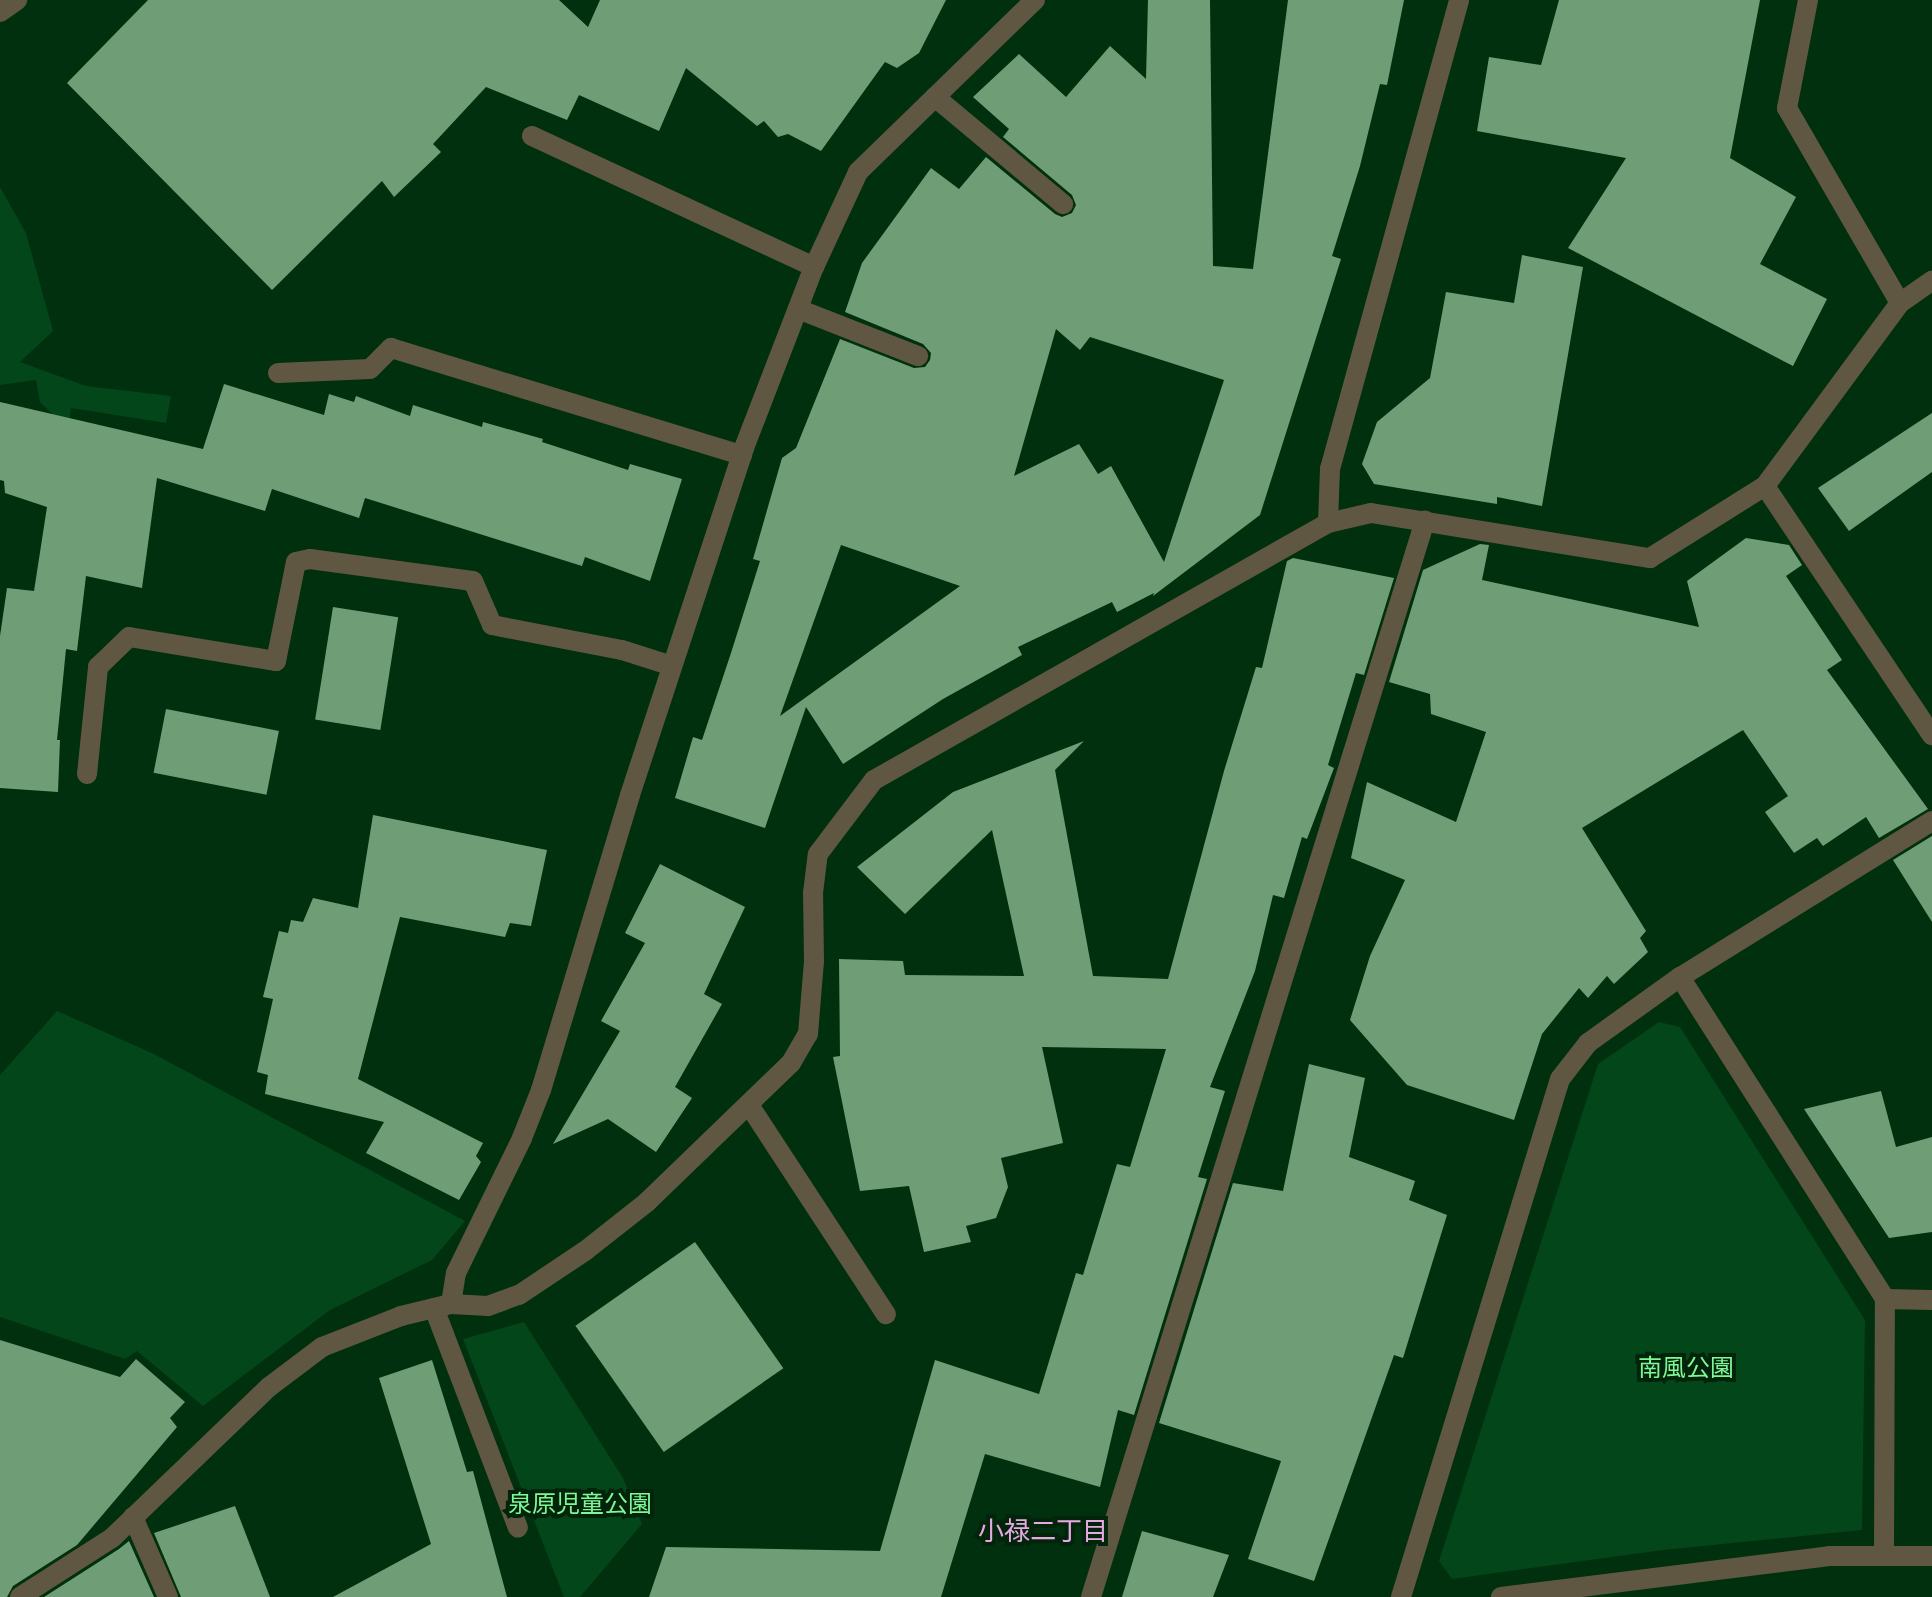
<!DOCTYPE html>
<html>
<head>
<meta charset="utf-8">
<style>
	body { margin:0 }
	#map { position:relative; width:1932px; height:1597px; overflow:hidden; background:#00300e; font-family:"Fira Sans Condensed","Noto Sans JP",sans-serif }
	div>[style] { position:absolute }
	.green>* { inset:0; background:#034619 }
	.building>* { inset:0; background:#6f9e76; transform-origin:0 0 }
	.minor>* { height:20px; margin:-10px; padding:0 10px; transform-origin:10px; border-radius:10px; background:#605742 }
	span { translate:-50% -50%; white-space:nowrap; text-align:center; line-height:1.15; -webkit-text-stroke:8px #02240a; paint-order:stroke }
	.park-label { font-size:24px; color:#7ff796 }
	.neighbourhood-label { font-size:26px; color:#e5aae2 }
</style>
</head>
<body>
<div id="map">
	<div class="green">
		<i style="clip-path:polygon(0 187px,26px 233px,53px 331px,20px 362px,86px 386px,171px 396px,166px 423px,71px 408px,68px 430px,40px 402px,36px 380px,0 385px)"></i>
		<i style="clip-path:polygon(57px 1011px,154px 1054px,465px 1221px,432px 1260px,330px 1310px,203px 1406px,137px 1351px,125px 1359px,0 1317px,0 1075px)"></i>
		<i style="clip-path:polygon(1659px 1022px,1680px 1027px,1865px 1320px,1862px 1530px,1663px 1550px,1452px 1579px,1439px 1561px,1598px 1064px)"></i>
		<i style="clip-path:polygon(524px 1322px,623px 1478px,642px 1524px,580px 1597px,564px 1597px,463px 1339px)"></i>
	</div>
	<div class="building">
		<i style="clip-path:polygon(148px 0,559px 0,588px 27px,600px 0,946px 0,919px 53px,897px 68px,885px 62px,821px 151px,788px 134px,778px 137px,764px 121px,757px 126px,686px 68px,659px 131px,579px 95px,567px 120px,486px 87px,433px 144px,441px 152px,394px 197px,382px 181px,272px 290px,67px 83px)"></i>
		<i style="clip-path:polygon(evenodd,1148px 0,1210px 0,1213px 266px,1253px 269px,1288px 0,1404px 0,1387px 85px,1380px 84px,1360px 166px,1332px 256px,1341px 259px,1260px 515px,1153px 596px,1154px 593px,1117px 612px,1112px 602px,1018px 647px,1022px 655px,943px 699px,843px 764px,806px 707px,765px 828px,675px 798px,693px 737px,702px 740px,731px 653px,760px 561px,753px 559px,782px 458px,796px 448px,840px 339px,914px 368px,925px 367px,930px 360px,931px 353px,923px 344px,845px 312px,862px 263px,931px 168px,959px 189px,986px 157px,1055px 214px,1062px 217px,1072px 213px,1076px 205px,1072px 195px,1003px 137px,1009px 129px,973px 97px,1019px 54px,1066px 97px,1110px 46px,1146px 79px,1148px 0,1056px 329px,1080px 350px,1090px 337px,1224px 380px,1164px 562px,1111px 466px,1098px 474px,1079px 444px,1014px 476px,1056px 329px,1148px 0,841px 545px,960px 586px,780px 716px,841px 545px)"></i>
		<i style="clip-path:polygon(1559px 0,1760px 0,1730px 158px,1796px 197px,1760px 264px,1827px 299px,1793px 366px,1568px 248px,1626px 158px,1477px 131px,1489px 57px,1541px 65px)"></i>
		<i style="clip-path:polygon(1522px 255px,1583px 267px,1542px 506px,1497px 497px,1497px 504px,1374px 484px,1362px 464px,1377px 422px,1430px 378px,1446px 292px,1514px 303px)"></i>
		<i style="clip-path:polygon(224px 384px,324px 415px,329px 394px,354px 402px,356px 396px,410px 416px,413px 405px,482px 427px,483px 422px,543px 439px,542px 442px,628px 470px,630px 464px,682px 479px,650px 581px,585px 557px,582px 566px,365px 498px,359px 518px,272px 489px,265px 511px,157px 478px,142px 588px,86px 576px,77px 651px,66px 649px,57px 740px,60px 740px,58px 792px,0 788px,0 636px,7px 588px,34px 591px,47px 507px,5px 493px,4px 481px,0 480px,0 402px,203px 449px)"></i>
		<i style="clip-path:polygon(1932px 413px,1932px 472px,1849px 531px,1818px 488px)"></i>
		<i style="clip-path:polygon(1746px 538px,1789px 545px,1802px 565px,1786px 576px,1842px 660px,1827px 670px,1928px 809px,1879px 838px,1866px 817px,1823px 846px,1817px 838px,1794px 853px,1765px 812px,1788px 796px,1743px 730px,1582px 828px,1646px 931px,1640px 938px,1648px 952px,1614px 984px,1607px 976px,1588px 998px,1579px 988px,1542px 1034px,1514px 1120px,1407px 1085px,1350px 1020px,1370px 956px,1405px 880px,1351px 858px,1367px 782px,1456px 822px,1486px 732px,1431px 714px,1430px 694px,1389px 682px,1423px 570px,1480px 544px,1489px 545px,1482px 580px,1699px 627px,1687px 581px)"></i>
		<i style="clip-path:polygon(1293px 558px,1394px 578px,1364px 675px,1356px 673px,1328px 765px,1334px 768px,1307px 839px,1302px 837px,1284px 898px,1273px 895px,1255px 971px,1210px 1087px,1225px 1091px,1198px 1177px,1207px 1179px,1134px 1415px,1118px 1410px,1100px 1487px,985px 1454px,941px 1597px,649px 1597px,666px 1547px,880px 1551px,935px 1360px,1039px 1394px,1076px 1273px,1083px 1275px,1117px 1164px,1130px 1167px,1166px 1049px,1042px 1047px,1063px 1143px,1001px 1158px,1008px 1187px,996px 1218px,966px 1226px,971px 1242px,924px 1252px,909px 1186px,860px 1191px,833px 1057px,840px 1056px,839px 959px,903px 961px,905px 975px,1024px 976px,992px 830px,905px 914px,857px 867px,953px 792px,1084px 741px,1055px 770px,1093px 976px,1168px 979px,1224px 771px,1256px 667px,1262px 668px,1287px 561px)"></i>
		<i style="left:333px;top:607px;width:66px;height:114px;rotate:9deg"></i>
		<i style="left:166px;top:709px;width:115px;height:65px;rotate:11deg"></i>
		<i style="clip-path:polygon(373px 815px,547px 850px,531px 926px,510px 923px,505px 937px,400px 917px,358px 1079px,483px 1143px,476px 1156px,481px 1162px,459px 1200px,366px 1153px,384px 1122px,265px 1094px,268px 1075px,257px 1072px,273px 999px,263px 997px,279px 931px,288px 933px,291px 920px,303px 922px,313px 898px,358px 908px)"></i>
		<i style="clip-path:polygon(1932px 836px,1932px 922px,1893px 860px)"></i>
		<i style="clip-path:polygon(660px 864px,745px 907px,704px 994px,722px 1004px,675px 1087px,692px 1098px,656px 1152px,608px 1119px,553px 1144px,620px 1031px,601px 1021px,645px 943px,625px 933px)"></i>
		<i style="clip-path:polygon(1309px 1064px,1365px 1078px,1349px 1157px,1415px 1181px,1409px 1200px,1447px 1215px,1403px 1358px,1394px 1355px,1314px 1581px,1248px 1559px,1281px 1461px,1159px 1423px,1233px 1183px,1283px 1191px)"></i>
		<i style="clip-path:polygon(1881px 1091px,1896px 1147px,1932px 1137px,1932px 1232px,1889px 1238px,1804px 1109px)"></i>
		<i style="left:695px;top:1242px;width:154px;height:146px;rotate:55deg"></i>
		<i style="clip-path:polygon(0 1340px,120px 1377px,136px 1359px,185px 1402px,170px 1418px,177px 1427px,77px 1545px,13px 1586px,7px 1597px,0 1597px)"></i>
		<i style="clip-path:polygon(432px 1360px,467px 1472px,473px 1471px,507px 1597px,333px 1597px,431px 1544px,379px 1378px)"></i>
		<i style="clip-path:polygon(235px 1506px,270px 1597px,181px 1597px,154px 1533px)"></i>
		<i style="clip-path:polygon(1142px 1531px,1229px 1555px,1213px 1597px,1122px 1597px)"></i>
		<i style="clip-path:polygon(129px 1541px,154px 1597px,44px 1597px,119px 1549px)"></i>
	</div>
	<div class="minor">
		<i style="left:1808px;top:0;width:110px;rotate:101deg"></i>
		<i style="left:1787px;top:108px;width:225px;rotate:59.9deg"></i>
		<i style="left:0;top:12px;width:21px;rotate:-35deg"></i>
		<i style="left:935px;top:97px;width:167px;rotate:39.9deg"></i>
		<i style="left:532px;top:136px;width:311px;rotate:24.9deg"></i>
		<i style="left:798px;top:309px;width:129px;rotate:21.4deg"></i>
		<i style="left:278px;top:373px;width:92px;rotate:-2.5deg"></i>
		<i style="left:370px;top:369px;width:30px;rotate:-45deg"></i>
		<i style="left:391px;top:348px;width:367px;rotate:17deg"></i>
		<i style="left:1765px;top:486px;width:300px;rotate:56.2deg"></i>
		<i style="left:1328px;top:523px;width:54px;rotate:-87.9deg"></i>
		<i style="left:1330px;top:469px;width:486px;rotate:-74.6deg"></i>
		<i style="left:87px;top:774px;width:108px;rotate:-84.1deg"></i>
		<i style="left:98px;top:667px;width:43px;rotate:-44.1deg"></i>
		<i style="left:129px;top:637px;width:149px;rotate:9.3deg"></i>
		<i style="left:276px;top:661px;width:101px;rotate:-78.6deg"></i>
		<i style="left:296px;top:562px;width:14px;rotate:-12deg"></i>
		<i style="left:310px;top:559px;width:164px;rotate:7.7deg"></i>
		<i style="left:473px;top:581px;width:48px;rotate:66.6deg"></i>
		<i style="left:492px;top:625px;width:132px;rotate:10.9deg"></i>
		<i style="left:622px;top:650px;width:52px;rotate:17.7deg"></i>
		<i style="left:1932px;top:821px;width:296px;rotate:148.2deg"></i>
		<i style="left:1680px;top:977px;width:382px;rotate:57.5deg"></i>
		<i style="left:1885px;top:1299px;width:47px;rotate:1.2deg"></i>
		<i style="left:749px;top:1105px;width:250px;rotate:56.8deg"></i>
		<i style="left:451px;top:1304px;width:31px;rotate:-81deg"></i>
		<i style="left:456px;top:1273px;width:150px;rotate:-63.9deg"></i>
		<i style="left:522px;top:1138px;width:52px;rotate:-68.4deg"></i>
		<i style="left:541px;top:1090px;width:308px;rotate:-73.2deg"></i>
		<i style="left:630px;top:795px;width:365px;rotate:-71.8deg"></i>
		<i style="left:744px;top:448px;width:194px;rotate:-68.9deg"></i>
		<i style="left:814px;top:267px;width:105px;rotate:-65.1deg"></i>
		<i style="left:858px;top:172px;width:247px;rotate:-44.2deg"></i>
		<i style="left:434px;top:1308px;width:235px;rotate:69.1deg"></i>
		<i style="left:133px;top:1517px;width:87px;rotate:66.4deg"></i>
		<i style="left:1884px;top:1556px;width:257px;rotate:-89.8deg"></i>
		<i style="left:20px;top:1597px;width:109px;rotate:-32.7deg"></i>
		<i style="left:112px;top:1538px;width:218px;rotate:-43.9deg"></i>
		<i style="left:269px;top:1387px;width:66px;rotate:-37deg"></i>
		<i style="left:322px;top:1347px;width:85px;rotate:-21.4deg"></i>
		<i style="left:401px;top:1316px;width:51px;rotate:-13.5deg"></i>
		<i style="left:451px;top:1304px;width:37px;rotate:3deg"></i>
		<i style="left:488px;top:1306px;width:33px;rotate:-20deg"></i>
		<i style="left:519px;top:1295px;width:79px;rotate:-33.7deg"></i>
		<i style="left:585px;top:1251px;width:79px;rotate:-38.3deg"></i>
		<i style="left:647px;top:1202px;width:200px;rotate:-44deg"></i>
		<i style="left:791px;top:1063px;width:34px;rotate:-60deg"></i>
		<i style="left:808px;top:1034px;width:73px;rotate:-85.3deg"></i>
		<i style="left:814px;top:961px;width:68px;rotate:-90.8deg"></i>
		<i style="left:813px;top:893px;width:39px;rotate:-83deg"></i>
		<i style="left:818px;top:854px;width:93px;rotate:-52.9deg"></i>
		<i style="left:874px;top:780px;width:522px;rotate:-29.51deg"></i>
		<i style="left:1328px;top:523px;width:44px;rotate:-13.1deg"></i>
		<i style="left:1371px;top:513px;width:283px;rotate:9.2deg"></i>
		<i style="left:1650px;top:558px;width:136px;rotate:-32.1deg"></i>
		<i style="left:1765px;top:486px;width:227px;rotate:-53.6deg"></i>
		<i style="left:1900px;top:303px;width:39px;rotate:-35deg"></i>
		<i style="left:1091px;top:1597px;width:1127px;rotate:-72.76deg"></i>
		<i style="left:1401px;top:1597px;width:542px;rotate:-72.94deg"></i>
		<i style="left:1560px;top:1079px;width:46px;rotate:-52.1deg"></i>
		<i style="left:1588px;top:1043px;width:113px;rotate:-35.7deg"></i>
		<i style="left:1501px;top:1597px;width:331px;rotate:-7.1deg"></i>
		<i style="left:1829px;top:1556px;width:103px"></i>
	</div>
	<div class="park-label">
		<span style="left:1686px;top:1369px">南風公園</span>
		<span style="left:580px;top:1505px">泉原児童公園</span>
	</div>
	<div class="neighbourhood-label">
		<span style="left:1043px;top:1532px">小禄二丁目</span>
	</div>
</div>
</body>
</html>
